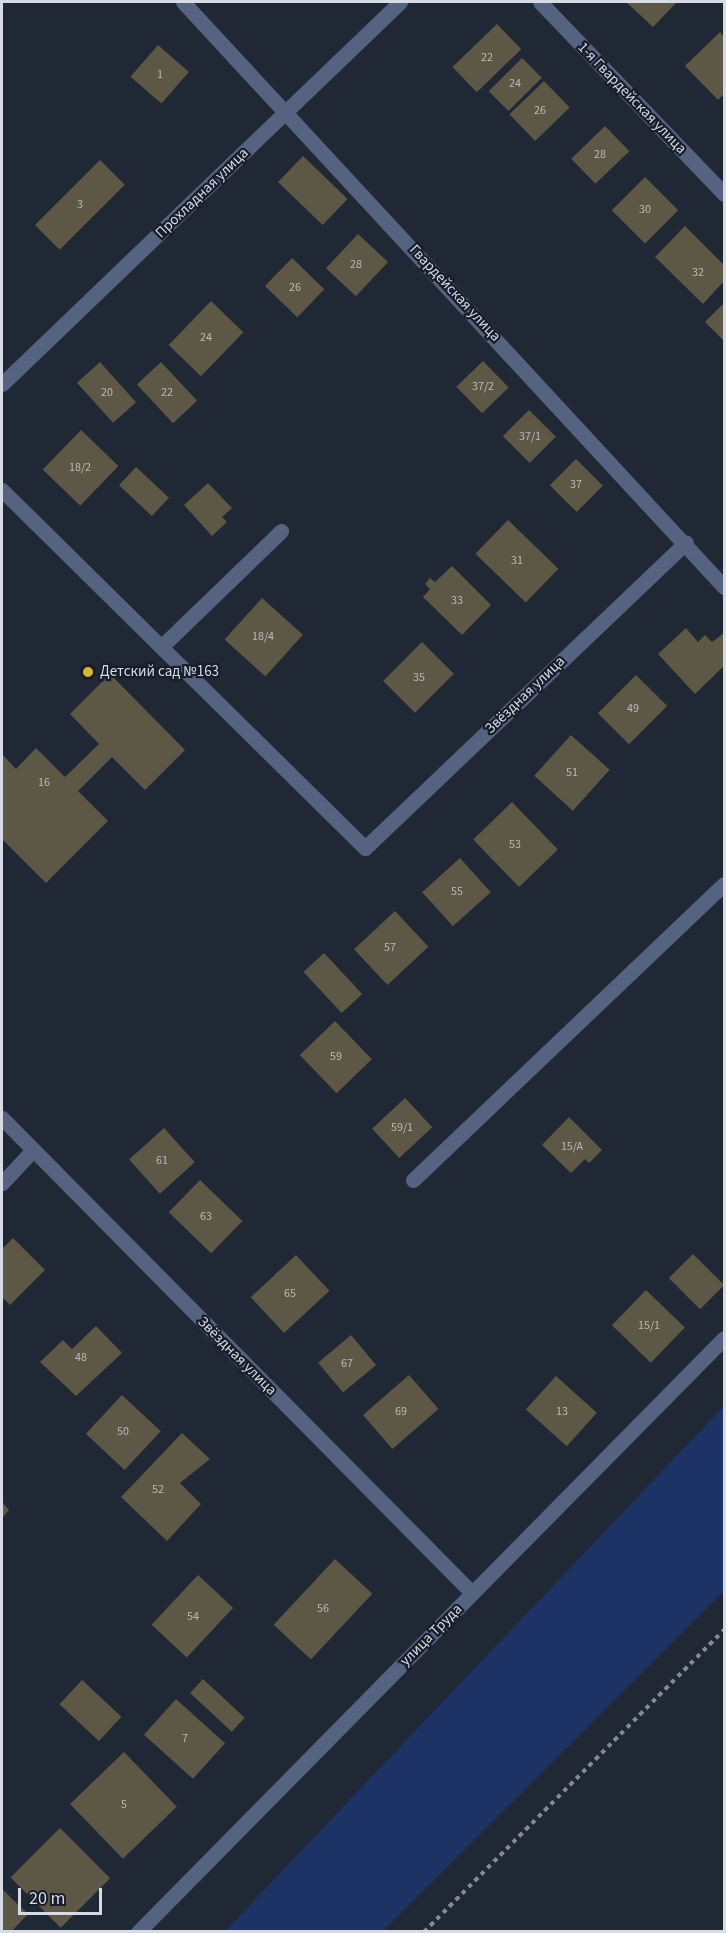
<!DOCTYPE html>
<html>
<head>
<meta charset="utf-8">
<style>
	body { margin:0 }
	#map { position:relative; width:726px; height:1933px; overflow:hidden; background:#202735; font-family:"Source Sans 3",sans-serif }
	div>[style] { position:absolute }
	.green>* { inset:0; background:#1e3365 }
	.building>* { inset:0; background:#5d5745; transform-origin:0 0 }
	.path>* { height:4px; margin-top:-2px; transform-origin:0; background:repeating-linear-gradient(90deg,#838994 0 4.5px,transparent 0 9px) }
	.minor>* { height:15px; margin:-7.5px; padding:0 7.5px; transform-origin:7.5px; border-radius:7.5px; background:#556381 }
	.dots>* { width:16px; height:16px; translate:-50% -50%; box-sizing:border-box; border:3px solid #171d2b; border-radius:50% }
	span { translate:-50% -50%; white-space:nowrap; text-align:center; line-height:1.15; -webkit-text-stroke:4.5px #171d2b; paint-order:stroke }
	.number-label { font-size:12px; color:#b8babd }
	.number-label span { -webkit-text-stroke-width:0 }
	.street-label { font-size:15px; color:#d6dbe5 }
	.poi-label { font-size:15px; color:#d6dbe5 }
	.left { translate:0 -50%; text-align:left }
	.frame { position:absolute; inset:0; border:3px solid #d6dbe5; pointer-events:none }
	.scale { position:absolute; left:18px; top:1888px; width:84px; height:27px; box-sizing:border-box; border:3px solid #d6dbe5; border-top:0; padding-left:8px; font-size:18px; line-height:21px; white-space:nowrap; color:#d6dbe5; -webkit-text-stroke:4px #171d2b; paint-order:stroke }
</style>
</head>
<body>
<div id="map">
	<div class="green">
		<i style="clip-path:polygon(724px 1406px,724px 1591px,383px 1931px,225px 1931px)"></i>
	</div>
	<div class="building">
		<i style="clip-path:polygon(626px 2px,677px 2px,653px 27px)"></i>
		<i style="left:497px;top:24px;width:35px;height:62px;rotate:46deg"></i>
		<i style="clip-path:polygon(720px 32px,724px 37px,724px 94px,718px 100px,685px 66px)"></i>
		<i style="left:158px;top:45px;width:41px;height:42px;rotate:41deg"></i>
		<i style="left:522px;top:58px;width:28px;height:47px;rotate:45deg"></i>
		<i style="left:544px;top:81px;width:37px;height:48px;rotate:46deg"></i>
		<i style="left:605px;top:126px;width:35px;height:47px;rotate:46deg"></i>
		<i style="left:303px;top:156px;width:62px;height:36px;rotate:44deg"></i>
		<i style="left:100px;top:160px;width:35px;height:92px;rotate:45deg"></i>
		<i style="left:645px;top:177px;width:47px;height:47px;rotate:45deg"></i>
		<i style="clip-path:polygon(685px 226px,724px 265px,724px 281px,703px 304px,655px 257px)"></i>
		<i style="left:358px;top:234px;width:41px;height:47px;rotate:43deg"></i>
		<i style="left:292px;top:258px;width:45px;height:39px;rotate:44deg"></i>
		<i style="left:211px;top:301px;width:45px;height:61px;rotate:44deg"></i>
		<i style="clip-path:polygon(724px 303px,724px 341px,705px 322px)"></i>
		<i style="left:483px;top:361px;width:37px;height:37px;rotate:46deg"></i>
		<i style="left:100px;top:362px;width:54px;height:31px;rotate:48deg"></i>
		<i style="left:161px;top:362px;width:53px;height:33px;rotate:47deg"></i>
		<i style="left:529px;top:410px;width:38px;height:37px;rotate:45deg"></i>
		<i style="left:81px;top:430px;width:52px;height:55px;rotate:44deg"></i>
		<i style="left:576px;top:459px;width:38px;height:37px;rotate:45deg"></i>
		<i style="left:136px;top:467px;width:45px;height:25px;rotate:43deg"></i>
		<i style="clip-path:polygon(208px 483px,232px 508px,222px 517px,227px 522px,212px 536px,184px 505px)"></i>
		<i style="left:508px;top:520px;width:70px;height:47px;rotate:44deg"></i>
		<i style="clip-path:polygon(452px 566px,491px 605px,462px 635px,423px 597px,430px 589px,425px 584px,430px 578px,435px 582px)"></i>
		<i style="left:262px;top:598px;width:55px;height:56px;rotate:42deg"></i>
		<i style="clip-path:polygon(686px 628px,698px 642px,705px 635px,712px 642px,724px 633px,724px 666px,695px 694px,658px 654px)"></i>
		<i style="left:422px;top:642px;width:45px;height:55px;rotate:45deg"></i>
		<i style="clip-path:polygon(110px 674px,185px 750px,145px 790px,112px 757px,78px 791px,108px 821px,46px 883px,2px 839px,2px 754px,16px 769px,36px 748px,65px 777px,99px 744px,70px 714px)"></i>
		<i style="left:636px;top:675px;width:44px;height:54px;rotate:45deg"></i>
		<i style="left:571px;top:735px;width:52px;height:55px;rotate:42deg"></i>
		<i style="left:512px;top:802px;width:66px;height:54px;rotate:46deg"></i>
		<i style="left:460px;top:858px;width:46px;height:51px;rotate:48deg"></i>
		<i style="left:395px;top:911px;width:49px;height:56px;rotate:47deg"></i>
		<i style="left:324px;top:953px;width:56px;height:28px;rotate:47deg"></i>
		<i style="left:335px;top:1021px;width:53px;height:49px;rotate:46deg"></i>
		<i style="left:405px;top:1098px;width:40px;height:45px;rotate:47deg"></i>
		<i style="clip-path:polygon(569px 1117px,602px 1150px,589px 1163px,585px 1159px,571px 1173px,542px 1145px)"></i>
		<i style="left:164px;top:1128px;width:46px;height:47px;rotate:48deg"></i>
		<i style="left:200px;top:1180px;width:59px;height:45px;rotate:44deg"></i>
		<i style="clip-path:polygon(13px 1238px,45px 1270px,10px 1305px,2px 1297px,2px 1249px)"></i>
		<i style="left:693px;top:1254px;width:44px;height:34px;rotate:45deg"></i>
		<i style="left:296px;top:1255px;width:49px;height:62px;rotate:47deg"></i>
		<i style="left:646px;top:1290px;width:54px;height:49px;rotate:44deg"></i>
		<i style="clip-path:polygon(96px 1326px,122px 1353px,76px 1396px,40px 1362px,63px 1340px,72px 1349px)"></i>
		<i style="left:351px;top:1335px;width:39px;height:43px;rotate:50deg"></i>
		<i style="left:409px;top:1375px;width:45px;height:61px;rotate:49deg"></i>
		<i style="left:556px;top:1376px;width:55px;height:45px;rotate:42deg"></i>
		<i style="left:122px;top:1395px;width:53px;height:53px;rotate:43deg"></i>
		<i style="clip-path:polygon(182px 1433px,210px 1459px,180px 1483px,201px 1504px,167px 1541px,121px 1497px)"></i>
		<i style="clip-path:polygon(2px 1502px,9px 1510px,2px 1518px)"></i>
		<i style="left:335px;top:1559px;width:51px;height:90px;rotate:43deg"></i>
		<i style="left:198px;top:1575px;width:48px;height:68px;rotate:43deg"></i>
		<i style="left:203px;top:1679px;width:57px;height:19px;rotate:43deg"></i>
		<i style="left:82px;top:1680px;width:54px;height:33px;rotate:43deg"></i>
		<i style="left:176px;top:1699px;width:66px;height:48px;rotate:42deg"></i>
		<i style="left:124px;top:1752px;width:76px;height:75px;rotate:46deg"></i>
		<i style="left:60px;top:1828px;width:71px;height:70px;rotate:45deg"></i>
		<i style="clip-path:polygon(2px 1889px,28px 1914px,11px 1932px,2px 1932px)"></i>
	</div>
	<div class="path">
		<i style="left:424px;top:1932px;width:426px;rotate:-45.2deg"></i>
	</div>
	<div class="minor">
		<i style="left:183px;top:2px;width:797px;rotate:47.24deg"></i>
		<i style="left:540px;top:2px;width:266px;rotate:46.2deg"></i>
		<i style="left:2px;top:384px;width:552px;rotate:-43.82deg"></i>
		<i style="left:2px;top:490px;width:510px;rotate:44.6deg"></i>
		<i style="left:365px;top:848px;width:443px;rotate:-43.6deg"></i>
		<i style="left:161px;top:647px;width:167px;rotate:-44deg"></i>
		<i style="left:2px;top:1118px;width:668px;rotate:45.3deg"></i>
		<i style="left:413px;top:1180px;width:429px;rotate:-43.6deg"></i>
		<i style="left:2px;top:1183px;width:45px;rotate:-46.8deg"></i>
		<i style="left:138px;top:1932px;width:834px;rotate:-45.39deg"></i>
	</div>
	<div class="dots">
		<i style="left:88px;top:672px;background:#dcb233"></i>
	</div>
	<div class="number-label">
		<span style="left:487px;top:58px">22</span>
		<span style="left:160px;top:75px">1</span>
		<span style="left:515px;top:84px">24</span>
		<span style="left:540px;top:111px">26</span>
		<span style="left:600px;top:155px">28</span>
		<span style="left:80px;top:205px">3</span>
		<span style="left:645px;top:210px">30</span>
		<span style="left:356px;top:265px">28</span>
		<span style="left:698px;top:273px">32</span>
		<span style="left:295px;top:288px">26</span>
		<span style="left:206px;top:338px">24</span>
		<span style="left:483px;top:387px">37/2</span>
		<span style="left:107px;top:393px">20</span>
		<span style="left:167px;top:393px">22</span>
		<span style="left:530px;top:437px">37/1</span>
		<span style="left:80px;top:468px">18/2</span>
		<span style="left:576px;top:485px">37</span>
		<span style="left:517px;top:561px">31</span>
		<span style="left:457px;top:601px">33</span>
		<span style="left:263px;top:637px">18/4</span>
		<span style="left:419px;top:678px">35</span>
		<span style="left:633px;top:709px">49</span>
		<span style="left:572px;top:773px">51</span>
		<span style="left:44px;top:783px">16</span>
		<span style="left:515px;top:845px">53</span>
		<span style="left:457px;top:892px">55</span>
		<span style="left:390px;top:948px">57</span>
		<span style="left:336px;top:1057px">59</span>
		<span style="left:402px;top:1128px">59/1</span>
		<span style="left:572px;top:1147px">15/А</span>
		<span style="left:162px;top:1161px">61</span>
		<span style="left:206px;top:1217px">63</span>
		<span style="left:290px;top:1294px">65</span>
		<span style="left:649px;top:1326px">15/1</span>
		<span style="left:81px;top:1358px">48</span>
		<span style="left:347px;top:1364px">67</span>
		<span style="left:401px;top:1412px">69</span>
		<span style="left:562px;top:1412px">13</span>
		<span style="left:123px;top:1432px">50</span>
		<span style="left:158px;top:1490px">52</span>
		<span style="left:323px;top:1609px">56</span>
		<span style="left:193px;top:1617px">54</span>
		<span style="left:185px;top:1739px">7</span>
		<span style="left:124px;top:1805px">5</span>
	</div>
	<div class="street-label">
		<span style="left:632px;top:98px;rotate:46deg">1-я Гвардейская улица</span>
		<span style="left:202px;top:193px;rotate:-44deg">Прохладная улица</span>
		<span style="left:455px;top:293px;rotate:47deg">Гвардейская улица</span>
		<span style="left:525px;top:695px;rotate:-44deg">Звёздная улица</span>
		<span style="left:237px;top:1356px;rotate:45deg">Звёздная улица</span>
		<span style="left:431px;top:1635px;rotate:-45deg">улица Труда</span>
	</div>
	<div class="poi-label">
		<span class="left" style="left:100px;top:672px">Детский cад №163</span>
	</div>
	<div class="frame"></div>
	<div class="scale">20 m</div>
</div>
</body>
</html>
